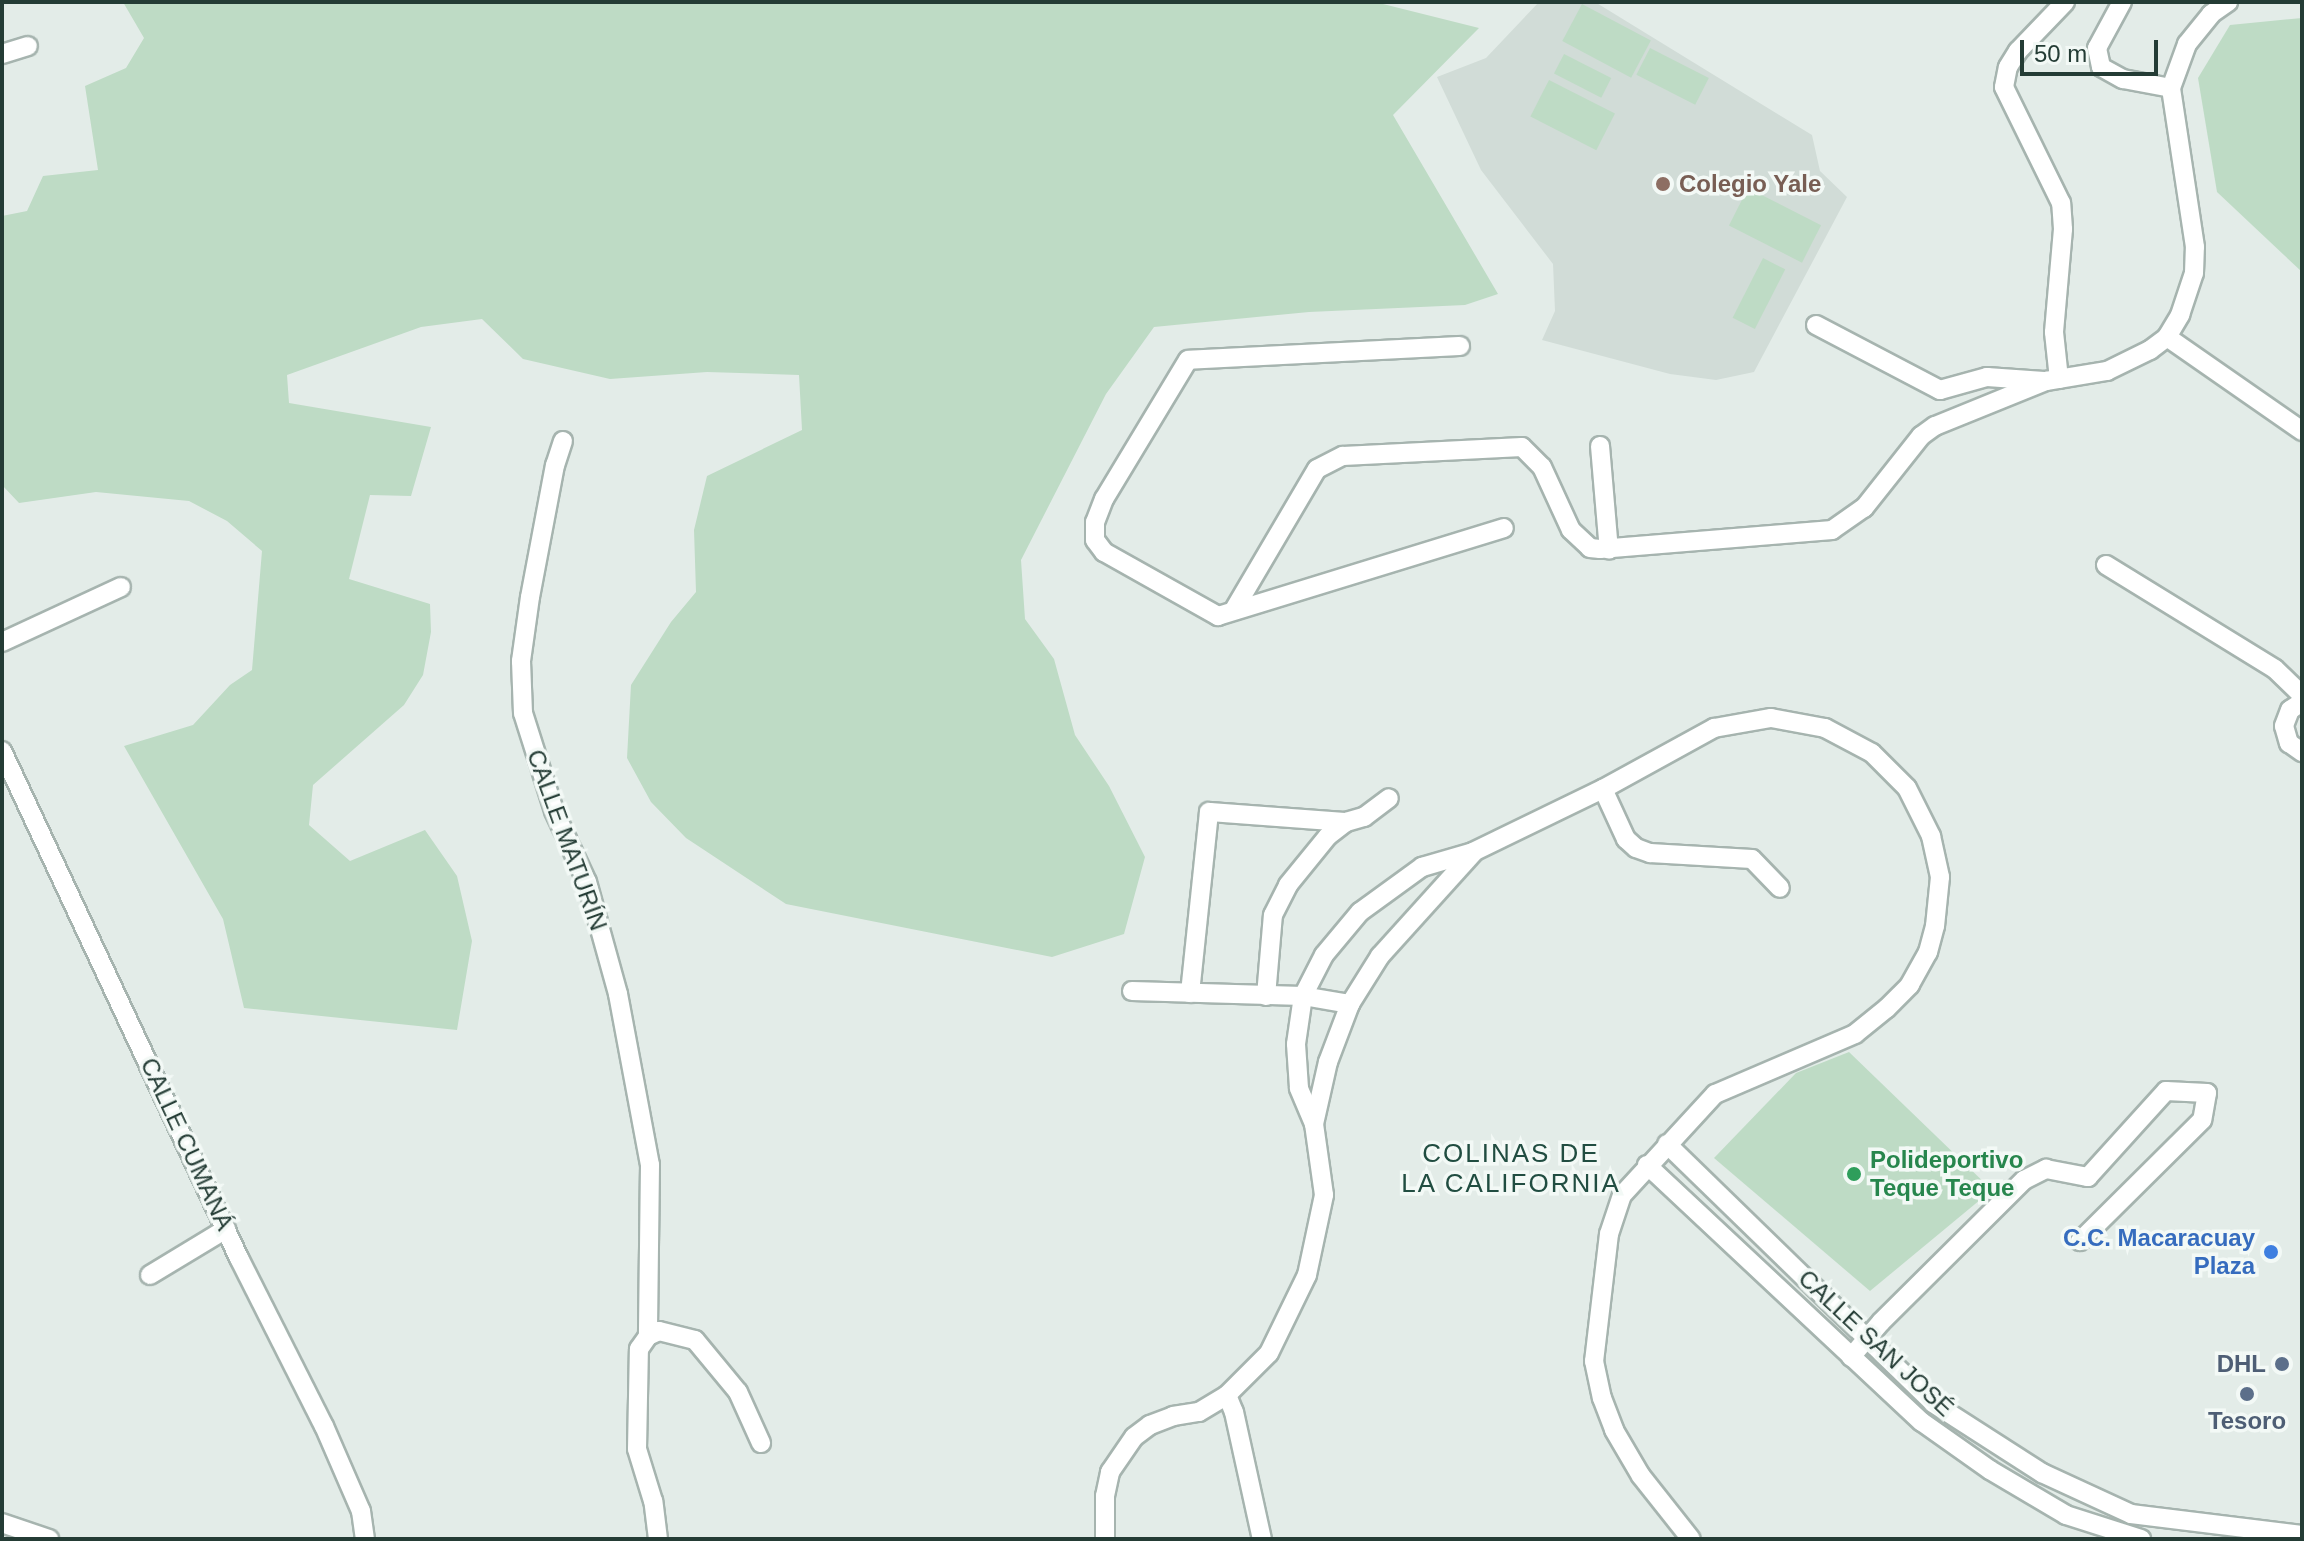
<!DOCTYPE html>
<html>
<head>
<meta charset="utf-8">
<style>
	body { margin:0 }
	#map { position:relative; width:2304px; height:1541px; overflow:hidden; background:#e3ece8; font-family:Arial,sans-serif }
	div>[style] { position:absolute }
	.built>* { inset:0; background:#d1dcd7 }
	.green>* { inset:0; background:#bedbc5; transform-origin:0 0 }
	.roads { filter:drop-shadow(2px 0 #a6b4af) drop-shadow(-2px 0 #a6b4af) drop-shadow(0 2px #a6b4af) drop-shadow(0 -2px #a6b4af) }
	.minor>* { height:18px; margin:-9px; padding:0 9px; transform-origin:9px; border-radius:9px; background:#fff }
	.dots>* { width:22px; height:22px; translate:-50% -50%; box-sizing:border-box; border:4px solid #f3f9f6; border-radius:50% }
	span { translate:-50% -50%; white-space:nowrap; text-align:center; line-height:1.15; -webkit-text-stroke:7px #f3f9f6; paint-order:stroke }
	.education-label { font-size:24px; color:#785e54; font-weight:700 }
	.left { translate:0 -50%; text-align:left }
	.street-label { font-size:24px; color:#243c35 }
	.leisure-label { font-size:24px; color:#27864d; font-weight:700 }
	.shop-label { font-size:24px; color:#366cbe; font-weight:700 }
	.right { translate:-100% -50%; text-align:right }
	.service-label { font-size:24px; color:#4e5e75; font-weight:700 }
	.neighbourhood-label { font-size:26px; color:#214d41; letter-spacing:2px }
	.frame { position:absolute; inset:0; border:4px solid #243c35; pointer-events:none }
	.scale { position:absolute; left:2020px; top:40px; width:138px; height:36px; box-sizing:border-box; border:4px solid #243c35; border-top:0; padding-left:10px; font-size:24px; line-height:28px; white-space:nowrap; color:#243c35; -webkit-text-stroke:6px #f3f9f6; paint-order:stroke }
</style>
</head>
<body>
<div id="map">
	<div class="built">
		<i style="clip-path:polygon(1539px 2px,1595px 2px,1812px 135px,1820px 171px,1847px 197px,1754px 372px,1716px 380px,1670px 374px,1542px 340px,1555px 311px,1553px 264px,1481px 170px,1437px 77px,1486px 58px)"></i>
	</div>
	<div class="green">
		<i style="clip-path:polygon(123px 2px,1375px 2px,1479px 28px,1393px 115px,1498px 294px,1465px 305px,1309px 312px,1154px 327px,1106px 394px,1021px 560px,1025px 619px,1054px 659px,1075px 735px,1109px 786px,1145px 857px,1124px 934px,1052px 957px,786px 904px,686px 838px,651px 802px,627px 758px,631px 685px,671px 622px,696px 592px,694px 530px,707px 476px,802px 430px,799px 375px,707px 372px,610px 379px,523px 359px,482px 319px,421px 327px,287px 375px,289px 403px,431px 427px,411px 496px,370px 495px,349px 579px,430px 604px,431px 632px,423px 675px,404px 705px,313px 785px,309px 825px,350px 861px,425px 830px,457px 876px,472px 941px,457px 1030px,244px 1008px,223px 919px,124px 746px,193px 725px,230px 685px,252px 670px,262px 551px,227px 521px,189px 501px,96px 492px,19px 503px,2px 485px,2px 216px,27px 211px,43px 176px,98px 170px,85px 86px,126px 68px,144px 38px)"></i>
		<i style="left:1582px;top:4px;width:78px;height:42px;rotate:28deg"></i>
		<i style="clip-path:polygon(2302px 18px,2302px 272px,2217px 192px,2198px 78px,2230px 25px)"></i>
		<i style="left:1650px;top:48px;width:66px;height:30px;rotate:27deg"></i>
		<i style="left:1564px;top:54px;width:53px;height:22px;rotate:27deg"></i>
		<i style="left:1549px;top:80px;width:74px;height:41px;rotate:27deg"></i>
		<i style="left:1748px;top:188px;width:82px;height:42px;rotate:27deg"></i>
		<i style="left:1763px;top:258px;width:25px;height:67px;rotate:27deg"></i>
		<i style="clip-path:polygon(1849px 1052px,1992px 1190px,1870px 1291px,1714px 1158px,1796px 1073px)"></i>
	</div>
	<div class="roads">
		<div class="minor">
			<i style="left:2122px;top:2px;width:52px;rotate:118.5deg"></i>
			<i style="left:2097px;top:48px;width:19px;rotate:78deg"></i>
			<i style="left:2101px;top:67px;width:25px;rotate:29deg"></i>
			<i style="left:2123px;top:79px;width:49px;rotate:10.6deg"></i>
			<i style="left:2px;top:54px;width:27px;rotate:-17deg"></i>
			<i style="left:1816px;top:325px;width:140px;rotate:27.7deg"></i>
			<i style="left:1940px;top:390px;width:49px;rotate:-15.5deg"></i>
			<i style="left:1987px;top:377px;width:57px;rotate:4deg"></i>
			<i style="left:2167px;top:337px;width:165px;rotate:34.8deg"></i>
			<i style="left:1460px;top:346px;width:272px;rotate:177.1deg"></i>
			<i style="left:1188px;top:360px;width:162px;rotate:121.1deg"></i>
			<i style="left:1104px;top:499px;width:25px;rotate:111deg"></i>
			<i style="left:1095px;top:522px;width:18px;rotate:90deg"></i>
			<i style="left:1095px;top:540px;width:15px;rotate:53deg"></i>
			<i style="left:1104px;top:552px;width:131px;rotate:29.3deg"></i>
			<i style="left:1218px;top:616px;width:299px;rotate:-17.1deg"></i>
			<i style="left:2059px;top:379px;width:47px;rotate:-96.1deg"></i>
			<i style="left:2054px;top:332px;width:103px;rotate:-85deg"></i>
			<i style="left:2063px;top:229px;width:26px;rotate:-94deg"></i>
			<i style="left:2061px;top:203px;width:129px;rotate:-116.2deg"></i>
			<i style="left:2004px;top:87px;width:20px;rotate:-79deg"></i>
			<i style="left:2008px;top:67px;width:19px;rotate:-58deg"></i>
			<i style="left:2018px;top:51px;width:68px;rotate:-46.2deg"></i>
			<i style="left:563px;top:441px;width:25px;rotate:108deg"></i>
			<i style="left:555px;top:465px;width:134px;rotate:100.7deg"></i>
			<i style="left:530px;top:597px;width:65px;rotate:98deg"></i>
			<i style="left:521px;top:661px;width:52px;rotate:87.8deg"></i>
			<i style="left:523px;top:713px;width:103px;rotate:72.4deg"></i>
			<i style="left:554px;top:811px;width:78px;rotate:65.1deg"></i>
			<i style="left:587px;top:882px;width:116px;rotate:74.5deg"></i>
			<i style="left:618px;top:994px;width:174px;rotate:79.4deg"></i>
			<i style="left:650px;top:1165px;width:171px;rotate:90.7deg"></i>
			<i style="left:1600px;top:446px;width:104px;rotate:85.1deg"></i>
			<i style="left:2106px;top:565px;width:198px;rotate:31.6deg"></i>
			<i style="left:2275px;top:669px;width:37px;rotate:44deg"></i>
			<i style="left:1235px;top:608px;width:161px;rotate:-59.5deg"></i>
			<i style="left:1317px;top:469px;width:29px;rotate:-27deg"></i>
			<i style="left:1343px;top:456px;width:179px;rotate:-2.9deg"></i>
			<i style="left:1522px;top:447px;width:28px;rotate:45deg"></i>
			<i style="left:1542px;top:467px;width:69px;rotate:65.3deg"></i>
			<i style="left:1571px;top:530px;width:26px;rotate:43deg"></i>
			<i style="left:1590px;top:548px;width:10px;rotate:6deg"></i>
			<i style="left:1600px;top:549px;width:233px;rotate:-4.7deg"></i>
			<i style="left:1832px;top:530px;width:39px;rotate:-35deg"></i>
			<i style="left:1864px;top:508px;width:92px;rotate:-51.6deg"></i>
			<i style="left:1921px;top:436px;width:17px;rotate:-36deg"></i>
			<i style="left:1935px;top:426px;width:120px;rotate:-22.1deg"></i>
			<i style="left:2046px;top:381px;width:62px;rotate:-9.3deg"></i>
			<i style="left:2107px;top:371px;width:48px;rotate:-26deg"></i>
			<i style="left:2150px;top:350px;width:21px;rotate:-37deg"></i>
			<i style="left:2167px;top:337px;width:26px;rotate:-59deg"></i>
			<i style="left:2180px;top:315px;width:44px;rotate:-71.6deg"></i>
			<i style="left:2194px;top:273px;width:26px;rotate:-88deg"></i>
			<i style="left:2195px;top:247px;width:161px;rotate:-98.6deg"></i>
			<i style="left:2171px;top:88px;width:47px;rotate:-70deg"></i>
			<i style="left:2187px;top:44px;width:38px;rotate:-51deg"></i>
			<i style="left:2211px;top:14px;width:21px;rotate:-35deg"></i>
			<i style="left:2px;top:642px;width:131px;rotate:-24.8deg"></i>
			<i style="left:2302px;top:702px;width:14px;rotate:146deg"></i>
			<i style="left:2290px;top:710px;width:17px;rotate:111deg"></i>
			<i style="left:2284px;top:726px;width:18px;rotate:74deg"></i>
			<i style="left:2289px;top:743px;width:16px;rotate:35deg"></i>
			<i style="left:2px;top:751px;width:560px;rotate:64.95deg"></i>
			<i style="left:239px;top:1258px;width:188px;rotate:63.2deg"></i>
			<i style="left:324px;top:1426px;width:93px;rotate:66.5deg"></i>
			<i style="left:361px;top:1511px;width:28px;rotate:82deg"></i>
			<i style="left:1603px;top:789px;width:55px;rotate:65.3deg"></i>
			<i style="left:1626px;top:839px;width:13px;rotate:42deg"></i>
			<i style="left:1636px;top:848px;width:15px;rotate:20deg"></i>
			<i style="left:1650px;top:853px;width:102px;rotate:3.4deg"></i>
			<i style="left:1752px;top:859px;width:40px;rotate:46deg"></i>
			<i style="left:1132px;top:991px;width:171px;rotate:1.7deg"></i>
			<i style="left:1303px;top:996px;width:48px;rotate:9.7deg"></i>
			<i style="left:1190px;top:993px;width:182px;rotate:-84deg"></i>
			<i style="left:1209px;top:812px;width:137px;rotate:4.2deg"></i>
			<i style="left:1266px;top:996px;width:81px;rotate:-85.1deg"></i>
			<i style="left:1273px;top:915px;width:34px;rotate:-63deg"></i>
			<i style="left:1288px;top:885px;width:63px;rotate:-50.8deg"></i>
			<i style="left:1328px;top:836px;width:23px;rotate:-38deg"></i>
			<i style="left:1346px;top:822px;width:19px;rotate:-16deg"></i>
			<i style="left:1364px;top:817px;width:31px;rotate:-37deg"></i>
			<i style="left:1314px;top:1124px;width:64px;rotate:-77.3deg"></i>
			<i style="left:1328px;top:1062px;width:62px;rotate:-69.2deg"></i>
			<i style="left:1350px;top:1004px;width:57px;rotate:-58deg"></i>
			<i style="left:1380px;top:956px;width:139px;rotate:-47.9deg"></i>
			<i style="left:1667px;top:1144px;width:371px;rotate:44.2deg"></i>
			<i style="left:1933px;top:1403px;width:130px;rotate:32.7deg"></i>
			<i style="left:2042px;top:1473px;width:98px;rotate:24.7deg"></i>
			<i style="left:2131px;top:1514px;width:172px;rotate:7deg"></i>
			<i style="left:1647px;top:1165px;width:376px;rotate:43.1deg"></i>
			<i style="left:1922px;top:1422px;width:83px;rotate:35.2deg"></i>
			<i style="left:1990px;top:1470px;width:88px;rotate:30.6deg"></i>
			<i style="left:2066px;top:1515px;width:79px;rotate:17.7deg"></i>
			<i style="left:150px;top:1275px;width:89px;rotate:-31.2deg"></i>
			<i style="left:1851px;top:1357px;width:46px;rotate:-49.4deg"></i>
			<i style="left:1881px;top:1322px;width:202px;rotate:-44.8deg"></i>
			<i style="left:2024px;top:1180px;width:25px;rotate:-27deg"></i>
			<i style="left:2046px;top:1169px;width:43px;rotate:10.8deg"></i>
			<i style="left:2088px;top:1177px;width:116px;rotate:-47.8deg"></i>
			<i style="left:2166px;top:1091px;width:41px;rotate:2.8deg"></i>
			<i style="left:2207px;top:1093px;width:27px;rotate:100deg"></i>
			<i style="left:2202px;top:1120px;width:172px;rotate:135.2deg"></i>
			<i style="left:1227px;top:1395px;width:18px;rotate:68deg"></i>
			<i style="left:1234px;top:1412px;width:130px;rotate:77.6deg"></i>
			<i style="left:2px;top:1523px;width:50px;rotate:18.8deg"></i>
			<i style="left:658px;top:1539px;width:38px;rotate:-97deg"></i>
			<i style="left:653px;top:1501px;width:54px;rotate:-107.1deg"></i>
			<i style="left:637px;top:1449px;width:100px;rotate:-88.9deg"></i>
			<i style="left:639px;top:1349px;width:16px;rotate:-55deg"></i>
			<i style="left:648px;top:1336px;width:12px;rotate:-24deg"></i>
			<i style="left:659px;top:1331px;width:37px;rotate:14deg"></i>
			<i style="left:695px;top:1340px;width:67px;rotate:50.4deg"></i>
			<i style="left:738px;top:1392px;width:56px;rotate:65.7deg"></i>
			<i style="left:1105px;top:1539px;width:43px;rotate:-90deg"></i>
			<i style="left:1105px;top:1496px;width:25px;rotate:-78deg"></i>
			<i style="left:1110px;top:1472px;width:42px;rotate:-55.6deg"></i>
			<i style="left:1134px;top:1437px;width:20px;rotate:-37deg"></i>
			<i style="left:1150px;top:1425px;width:25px;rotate:-21deg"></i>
			<i style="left:1173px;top:1416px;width:26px;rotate:-9deg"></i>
			<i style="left:1199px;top:1412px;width:33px;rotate:-31deg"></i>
			<i style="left:1227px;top:1395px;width:59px;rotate:-45deg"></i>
			<i style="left:1269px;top:1353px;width:87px;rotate:-64deg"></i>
			<i style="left:1307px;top:1275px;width:82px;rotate:-78deg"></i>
			<i style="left:1324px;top:1195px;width:72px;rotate:-98deg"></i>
			<i style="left:1314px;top:1124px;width:39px;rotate:-113deg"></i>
			<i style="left:1299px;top:1088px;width:44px;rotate:-93.9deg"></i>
			<i style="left:1296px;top:1044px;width:49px;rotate:-81.7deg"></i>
			<i style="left:1303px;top:996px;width:46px;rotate:-62.9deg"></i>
			<i style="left:1324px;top:955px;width:56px;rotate:-50.1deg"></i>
			<i style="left:1360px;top:912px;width:77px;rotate:-36deg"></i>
			<i style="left:1422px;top:867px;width:53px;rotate:-16.4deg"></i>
			<i style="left:1473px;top:852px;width:144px;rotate:-25.9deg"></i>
			<i style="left:1603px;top:789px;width:127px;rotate:-28.8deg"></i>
			<i style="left:1714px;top:728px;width:58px;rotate:-10deg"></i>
			<i style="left:1771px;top:718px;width:55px;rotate:10.5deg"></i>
			<i style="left:1825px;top:728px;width:53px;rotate:28deg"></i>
			<i style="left:1872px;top:753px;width:49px;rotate:45deg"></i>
			<i style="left:1907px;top:788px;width:54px;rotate:63.4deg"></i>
			<i style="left:1931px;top:836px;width:42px;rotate:77.6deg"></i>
			<i style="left:1940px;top:877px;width:49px;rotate:95.8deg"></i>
			<i style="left:1935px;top:926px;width:27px;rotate:105deg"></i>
			<i style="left:1928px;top:952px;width:38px;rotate:119deg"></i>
			<i style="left:1910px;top:985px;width:33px;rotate:135deg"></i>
			<i style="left:1887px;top:1008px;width:41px;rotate:140.9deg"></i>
			<i style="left:1855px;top:1034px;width:152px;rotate:156.8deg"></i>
			<i style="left:1715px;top:1094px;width:137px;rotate:132.6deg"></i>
			<i style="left:1622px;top:1195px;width:41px;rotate:108.4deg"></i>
			<i style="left:1609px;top:1234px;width:128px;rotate:96.7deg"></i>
			<i style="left:1594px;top:1361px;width:38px;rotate:78deg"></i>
			<i style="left:1602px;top:1398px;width:34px;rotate:69deg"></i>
			<i style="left:1614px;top:1430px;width:53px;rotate:59.6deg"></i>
			<i style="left:1641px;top:1476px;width:80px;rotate:51.6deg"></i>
		</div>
	</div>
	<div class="dots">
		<i style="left:1663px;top:184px;background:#8d6e63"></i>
		<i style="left:1854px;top:1174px;background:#2e9e5b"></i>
		<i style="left:2271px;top:1252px;background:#3f7fe0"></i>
		<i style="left:2282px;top:1364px;background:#5c6f8a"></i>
		<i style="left:2247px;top:1394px;background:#5c6f8a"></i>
	</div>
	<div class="education-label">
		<span class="left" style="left:1679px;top:184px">Colegio Yale</span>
	</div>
	<div class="street-label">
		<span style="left:567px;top:840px;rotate:70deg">CALLE MATURÍN</span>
		<span style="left:187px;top:1144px;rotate:65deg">CALLE CUMANÁ</span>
		<span style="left:1876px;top:1343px;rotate:43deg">CALLE SAN JOSÉ</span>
	</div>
	<div class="leisure-label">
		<span class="left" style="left:1870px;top:1174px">Polideportivo<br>Teque Teque</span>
	</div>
	<div class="shop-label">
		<span class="right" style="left:2255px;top:1252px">C.C. Macaracuay<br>Plaza</span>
	</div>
	<div class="service-label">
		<span class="right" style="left:2266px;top:1364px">DHL</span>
		<span style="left:2247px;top:1421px">Tesoro</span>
	</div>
	<div class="neighbourhood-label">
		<span style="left:1511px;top:1169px">COLINAS DE<br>LA CALIFORNIA</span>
	</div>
	<div class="frame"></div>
	<div class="scale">50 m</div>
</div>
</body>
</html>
